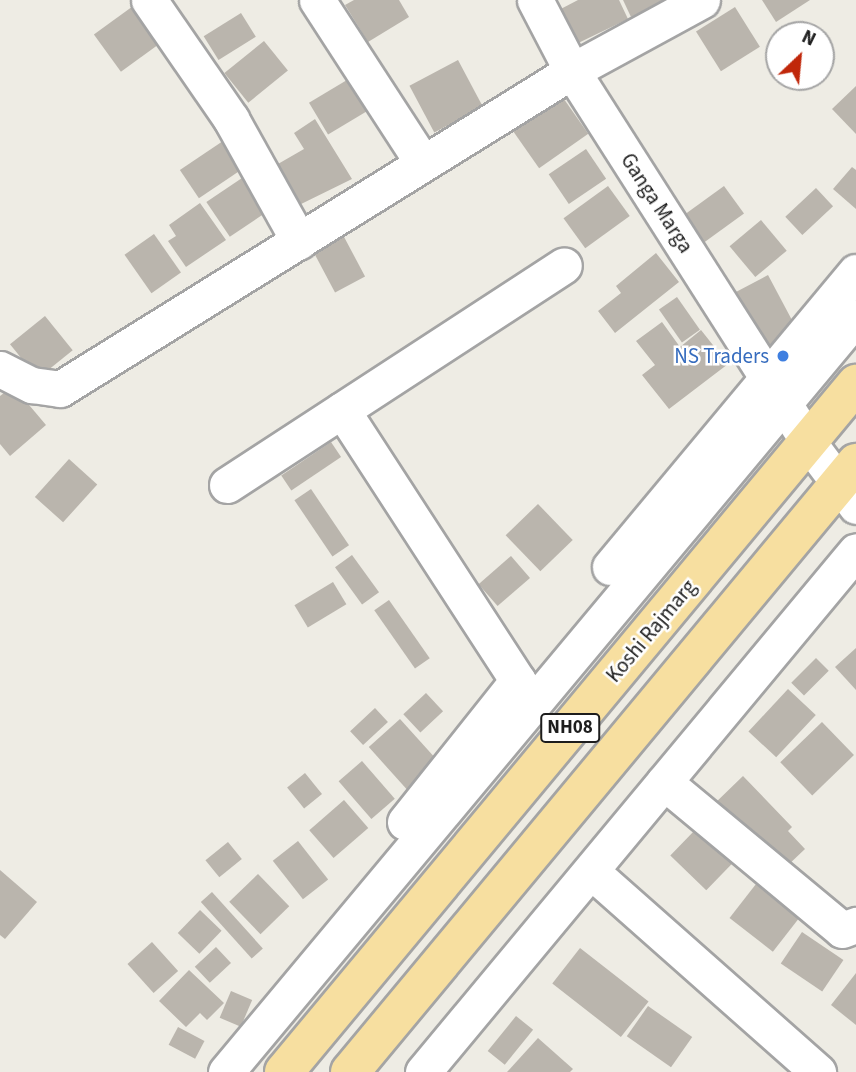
<!DOCTYPE html>
<html>
<head>
<meta charset="utf-8">
<style>
	body { margin:0 }
	#map { position:relative; width:856px; height:1072px; overflow:hidden; background:#eeece4; font-family:"Source Sans 3",sans-serif }
	div>[style] { position:absolute }
	.building>* { inset:0; background:#bab5ad; transform-origin:0 0 }
	.roads { filter:drop-shadow(2px 0 #a4a4a4) drop-shadow(-2px 0 #a4a4a4) drop-shadow(0 2px #a4a4a4) drop-shadow(0 -2px #a4a4a4) }
	.minor>* { height:35px; margin:-17.5px; padding:0 17.5px; transform-origin:17.5px; border-radius:17.5px; background:#fff }
	.major>* { height:38px; margin:-19px; padding:0 19px; transform-origin:19px; border-radius:19px; background:#f7dfa0 }
	.dots>* { width:19px; height:19px; translate:-50% -50%; box-sizing:border-box; border:4px solid #fff; border-radius:50% }
	span { translate:-50% -50%; white-space:nowrap; text-align:center; line-height:1.15; -webkit-text-stroke:5px #fff; paint-order:stroke }
	.shield-label span { padding:2px 5px; background:#fff; border:2px solid; border-radius:5px; -webkit-text-stroke-width:0 }
	.shield-label { font-size:19px; color:#1d1d1d; font-weight:700 }
	.street-label { font-size:21px; color:#1d1d1d }
	.shop-label { font-size:21px; color:#366cbe }
	.right { translate:-100% -50%; text-align:right }
	.north { position:absolute; left:765px; top:21px; width:70px; height:70px; box-sizing:border-box; background:#fff; border:2px solid #a5a5a5; border-radius:50%; rotate:26deg; font-size:19px; font-weight:700; line-height:28px; text-align:center; color:#1d1d1d }
	.north::after { content:''; display:block; margin:auto; width:24px; height:32px; background:#c0270a; clip-path:polygon(50% 0,100% 100%,50% 72%,0 100%) }
</style>
</head>
<body>
<div id="map">
	<div class="building">
		<i style="clip-path:polygon(354px 0,399px 0,409px 17px,368px 42px,345px 5px)"></i>
		<i style="clip-path:polygon(578px 0,619px 0,628px 19px,572px 46px,555px 12px)"></i>
		<i style="clip-path:polygon(623px 0,668px 0,631px 17px)"></i>
		<i style="clip-path:polygon(762px 0,810px 0,776px 22px)"></i>
		<i style="left:140px;top:1px;width:46px;height:57px;rotate:54deg"></i>
		<i style="left:735px;top:7px;width:47px;height:46px;rotate:58deg"></i>
		<i style="left:241px;top:13px;width:28px;height:44px;rotate:58deg"></i>
		<i style="left:264px;top:41px;width:38px;height:51px;rotate:51deg"></i>
		<i style="left:458px;top:60px;width:53px;height:55px;rotate:62deg"></i>
		<i style="left:357px;top:74px;width:37px;height:56px;rotate:59deg"></i>
		<i style="clip-path:polygon(856px 86px,856px 134px,832px 109px)"></i>
		<i style="left:559px;top:92px;width:51px;height:60px;rotate:55deg"></i>
		<i style="clip-path:polygon(315px 119px,352px 179px,295px 207px,271px 168px,304px 149px,294px 133px)"></i>
		<i style="left:223px;top:141px;width:34px;height:52px;rotate:56deg"></i>
		<i style="left:586px;top:149px;width:36px;height:45px;rotate:56deg"></i>
		<i style="clip-path:polygon(852px 167px,856px 170px,856px 209px,833px 189px)"></i>
		<i style="left:242px;top:178px;width:42px;height:43px;rotate:56deg"></i>
		<i style="left:608px;top:186px;width:37px;height:55px;rotate:54deg"></i>
		<i style="left:724px;top:186px;width:34px;height:52px;rotate:54deg"></i>
		<i style="left:816px;top:188px;width:25px;height:42px;rotate:47deg"></i>
		<i style="clip-path:polygon(200px 203px,226px 240px,186px 267px,168px 241px,176px 236px,169px 225px)"></i>
		<i style="left:761px;top:220px;width:40px;height:41px;rotate:50deg"></i>
		<i style="left:154px;top:234px;width:47px;height:36px;rotate:55deg"></i>
		<i style="left:343px;top:235px;width:47px;height:34px;rotate:62deg"></i>
		<i style="clip-path:polygon(656px 253px,679px 282px,615px 333px,598px 311px,621px 293px,616px 286px)"></i>
		<i style="left:768px;top:275px;width:64px;height:39px;rotate:62deg"></i>
		<i style="left:677px;top:297px;width:40px;height:22px;rotate:55deg"></i>
		<i style="left:45px;top:316px;width:44px;height:45px;rotate:51deg"></i>
		<i style="clip-path:polygon(662px 322px,680px 347px,701px 330px,728px 364px,669px 409px,642px 375px,655px 365px,636px 341px)"></i>
		<i style="clip-path:polygon(13px 386px,46px 425px,10px 456px,0 444px,0 396px)"></i>
		<i style="left:331px;top:442px;width:18px;height:60px;rotate:56deg"></i>
		<i style="left:69px;top:459px;width:38px;height:51px;rotate:42deg"></i>
		<i style="left:311px;top:489px;width:68px;height:20px;rotate:56deg"></i>
		<i style="left:538px;top:504px;width:50px;height:45px;rotate:46deg"></i>
		<i style="left:352px;top:555px;width:46px;height:21px;rotate:54deg"></i>
		<i style="left:511px;top:556px;width:29px;height:43px;rotate:49deg"></i>
		<i style="left:333px;top:582px;width:26px;height:45px;rotate:59deg"></i>
		<i style="left:389px;top:600px;width:71px;height:18px;rotate:55deg"></i>
		<i style="clip-path:polygon(856px 648px,856px 690px,835px 667px)"></i>
		<i style="left:816px;top:658px;width:18px;height:35px;rotate:45deg"></i>
		<i style="left:788px;top:689px;width:38px;height:58px;rotate:43deg"></i>
		<i style="left:426px;top:693px;width:25px;height:31px;rotate:47deg"></i>
		<i style="left:375px;top:708px;width:19px;height:34px;rotate:47deg"></i>
		<i style="left:400px;top:719px;width:57px;height:42px;rotate:48deg"></i>
		<i style="left:822px;top:722px;width:46px;height:58px;rotate:46deg"></i>
		<i style="left:362px;top:761px;width:50px;height:31px;rotate:49deg"></i>
		<i style="left:305px;top:773px;width:27px;height:23px;rotate:51deg"></i>
		<i style="clip-path:polygon(743px 776px,792px 827px,788px 831px,805px 849px,786px 867px,711px 807px)"></i>
		<i style="left:344px;top:800px;width:37px;height:46px;rotate:49deg"></i>
		<i style="left:696px;top:829px;width:50px;height:37px;rotate:44deg"></i>
		<i style="left:298px;top:841px;width:49px;height:32px;rotate:52deg"></i>
		<i style="left:228px;top:842px;width:22px;height:29px;rotate:51deg"></i>
		<i style="clip-path:polygon(0 870px,37px 902px,5px 939px,0 935px)"></i>
		<i style="left:258px;top:874px;width:45px;height:40px;rotate:46deg"></i>
		<i style="left:756px;top:884px;width:55px;height:43px;rotate:38deg"></i>
		<i style="left:212px;top:892px;width:76px;height:15px;rotate:48deg"></i>
		<i style="left:200px;top:910px;width:30px;height:32px;rotate:44deg"></i>
		<i style="left:802px;top:932px;width:50px;height:38px;rotate:34deg"></i>
		<i style="left:152px;top:942px;width:39px;height:33px;rotate:48deg"></i>
		<i style="left:216px;top:947px;width:22px;height:29px;rotate:47deg"></i>
		<i style="left:580px;top:948px;width:87px;height:45px;rotate:38deg"></i>
		<i style="clip-path:polygon(189px 970px,224px 1003px,207px 1020px,200px 1013px,186px 1027px,159px 1001px)"></i>
		<i style="clip-path:polygon(856px 973px,856px 1025px,831px 1005px)"></i>
		<i style="left:231px;top:991px;width:23px;height:29px;rotate:23deg"></i>
		<i style="left:648px;top:1006px;width:54px;height:37px;rotate:35deg"></i>
		<i style="left:516px;top:1016px;width:22px;height:45px;rotate:39deg"></i>
		<i style="left:178px;top:1027px;width:30px;height:20px;rotate:28deg"></i>
		<i style="clip-path:polygon(538px 1038px,573px 1069px,570px 1072px,507px 1072px)"></i>
	</div>
	<div class="roads">
		<div class="minor">
			<i style="left:149px;top:0;width:145px;rotate:55.4deg"></i>
			<i style="left:231px;top:119px;width:140px;rotate:60.9deg"></i>
			<i style="left:317px;top:0;width:194px;rotate:57deg"></i>
			<i style="left:535px;top:0;width:80px;rotate:62.5deg"></i>
			<i style="left:572px;top:71px;width:440px;rotate:57.5deg"></i>
			<i style="left:808px;top:442px;width:80px;rotate:53.1deg"></i>
			<i style="left:0;top:369px;width:36px;rotate:27deg"></i>
			<i style="left:32px;top:385px;width:28px;rotate:8deg"></i>
			<i style="left:60px;top:389px;width:603px;rotate:-31.84deg"></i>
			<i style="left:572px;top:71px;width:148px;rotate:-28.6deg"></i>
			<i style="left:342px;top:410px;width:343px;rotate:57deg"></i>
			<i style="left:227px;top:485px;width:402px;rotate:-33.1deg"></i>
			<i style="left:610px;top:567px;width:384px;rotate:-50.2deg"></i>
			<i style="left:664px;top:782px;width:231px;rotate:39.7deg"></i>
			<i style="left:842px;top:930px;width:15px;rotate:-20deg"></i>
			<i style="left:405px;top:822px;width:181px;rotate:-51.5deg"></i>
			<i style="left:592px;top:872px;width:302px;rotate:41.5deg"></i>
			<i style="left:226px;top:1072px;width:983px;rotate:-50.16deg"></i>
			<i style="left:423px;top:1072px;width:677px;rotate:-50.27deg"></i>
		</div>
		<div class="major">
			<i style="left:284px;top:1072px;width:895px;rotate:-50.26deg"></i>
			<i style="left:350px;top:1072px;width:792px;rotate:-50.28deg"></i>
		</div>
	</div>
	<div class="dots">
		<i style="left:783px;top:356px;background:#3f7fe0"></i>
	</div>
	<div class="shield-label">
		<span style="left:570px;top:728px">NH08</span>
	</div>
	<div class="street-label">
		<span style="left:657px;top:203px;rotate:57deg">Ganga Marga</span>
		<span style="left:651px;top:631px;rotate:-50deg">Koshi Rajmarg</span>
	</div>
	<div class="shop-label">
		<span class="right" style="left:769px;top:356px">NS Traders</span>
	</div>
	<div class="north">N</div>
</div>
</body>
</html>
